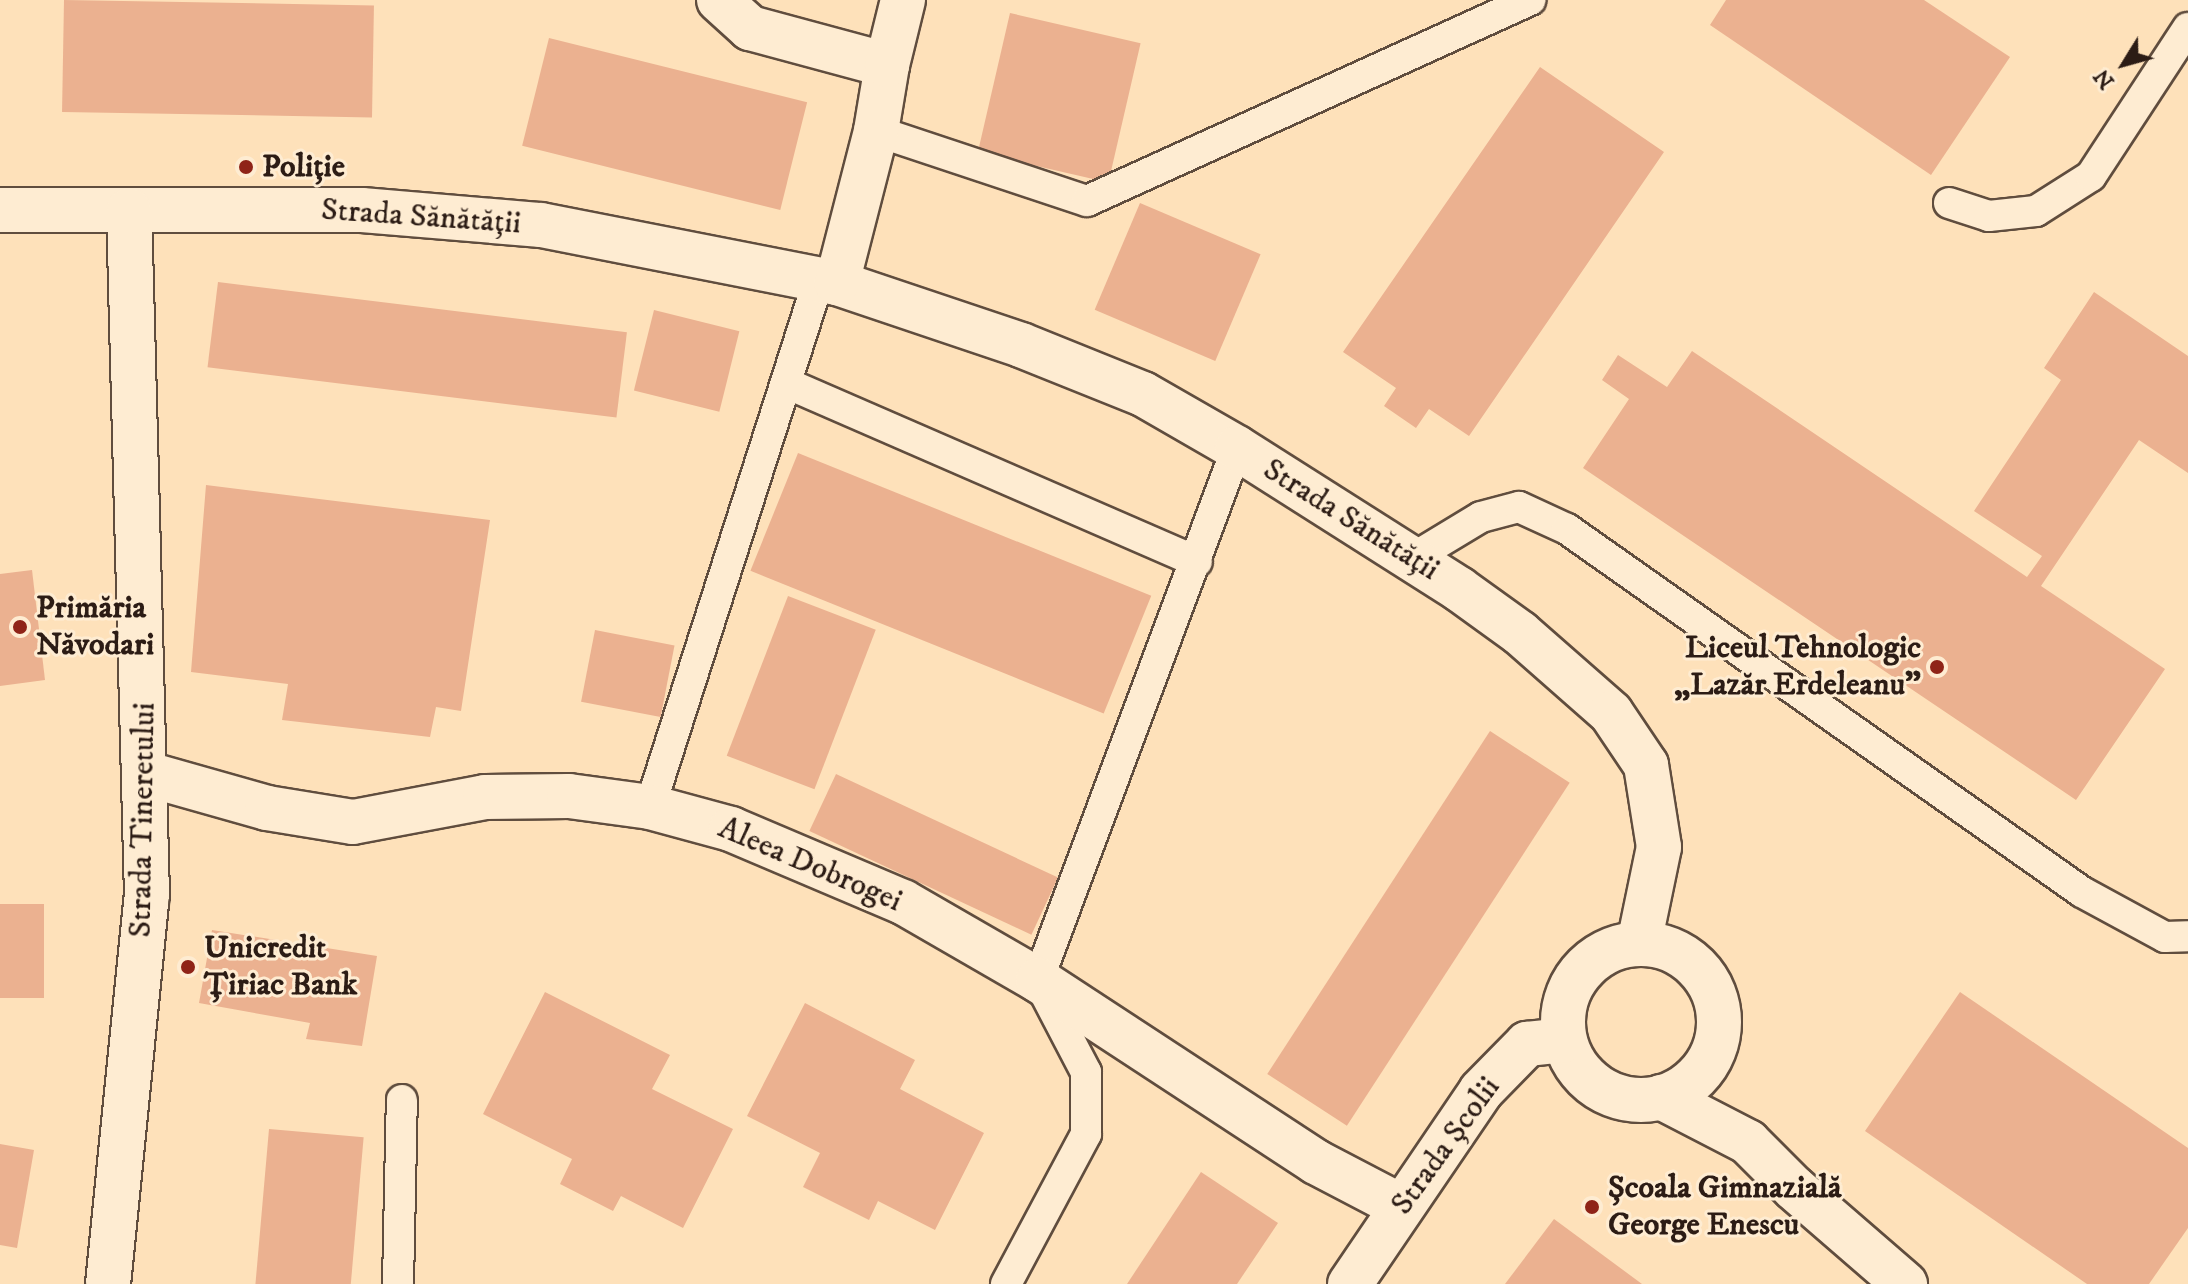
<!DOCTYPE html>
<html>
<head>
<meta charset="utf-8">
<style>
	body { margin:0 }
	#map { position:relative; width:2188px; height:1284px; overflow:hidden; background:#fee1ba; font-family:"IM FELL DW Pica",serif }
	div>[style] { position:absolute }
	.building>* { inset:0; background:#ebb190; transform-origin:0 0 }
	.roads { filter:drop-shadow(2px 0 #604d3e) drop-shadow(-2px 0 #604d3e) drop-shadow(0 2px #604d3e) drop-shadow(0 -2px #604d3e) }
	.service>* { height:30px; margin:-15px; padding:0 15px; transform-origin:15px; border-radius:15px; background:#feecd2 }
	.minor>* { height:44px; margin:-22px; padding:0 22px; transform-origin:22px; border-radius:22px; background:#feecd2 }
	.minor>.ring { margin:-22px; padding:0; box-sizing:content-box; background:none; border:44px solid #feecd2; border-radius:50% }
	.dots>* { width:22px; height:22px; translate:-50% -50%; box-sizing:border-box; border:4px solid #feecd2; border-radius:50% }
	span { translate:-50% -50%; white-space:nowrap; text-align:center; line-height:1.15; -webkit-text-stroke:6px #feecd2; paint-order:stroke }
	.poi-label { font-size:32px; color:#2c1c15; font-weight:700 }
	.left { translate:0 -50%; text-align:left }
	.right { translate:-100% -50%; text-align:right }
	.street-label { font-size:32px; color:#2c1c15 }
	.north { position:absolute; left:2084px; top:24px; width:80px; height:80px; -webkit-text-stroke:6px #feecd2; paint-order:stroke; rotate:233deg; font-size:22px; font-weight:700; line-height:32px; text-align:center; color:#2c1c15 }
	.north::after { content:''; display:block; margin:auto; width:28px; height:36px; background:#2c1c15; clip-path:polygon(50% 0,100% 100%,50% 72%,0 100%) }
</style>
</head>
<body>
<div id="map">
	<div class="building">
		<i style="left:64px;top:0;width:310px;height:112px;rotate:1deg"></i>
		<i style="clip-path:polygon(1726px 0,1924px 0,2010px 57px,1931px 175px,1710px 25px)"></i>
		<i style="left:1010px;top:13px;width:134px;height:143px;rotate:13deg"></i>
		<i style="left:549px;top:38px;width:266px;height:111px;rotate:14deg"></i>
		<i style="clip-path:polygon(1540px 67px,1664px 152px,1469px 436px,1429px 409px,1416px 428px,1384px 406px,1396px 388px,1343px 352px)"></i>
		<i style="left:1140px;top:203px;width:131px;height:116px;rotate:23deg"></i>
		<i style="left:218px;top:282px;width:412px;height:86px;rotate:7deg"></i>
		<i style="clip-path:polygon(2094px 292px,2188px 356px,2188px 473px,2139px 440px,2041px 586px,2165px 669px,2076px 800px,1583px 468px,1629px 399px,1602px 380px,1618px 355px,1667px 387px,1692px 351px,2027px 577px,2042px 556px,1974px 511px,2061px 380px,2044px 368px)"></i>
		<i style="left:654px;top:310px;width:88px;height:83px;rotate:14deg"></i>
		<i style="left:798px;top:453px;width:381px;height:127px;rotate:22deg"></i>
		<i style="clip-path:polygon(206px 485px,490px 520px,461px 711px,436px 707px,430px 737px,282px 720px,288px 684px,191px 672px)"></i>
		<i style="clip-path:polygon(32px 570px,45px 680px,0 686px,0 574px)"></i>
		<i style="left:788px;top:596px;width:94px;height:171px;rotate:21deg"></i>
		<i style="left:595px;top:630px;width:81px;height:73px;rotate:11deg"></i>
		<i style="left:1490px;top:731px;width:95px;height:409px;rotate:33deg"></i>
		<i style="left:836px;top:774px;width:245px;height:63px;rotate:25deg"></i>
		<i style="left:0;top:904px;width:44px;height:94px"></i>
		<i style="clip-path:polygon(212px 930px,377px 956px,362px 1046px,306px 1039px,310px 1023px,199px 1003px)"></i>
		<i style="clip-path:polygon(545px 992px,670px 1055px,652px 1089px,733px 1129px,683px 1228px,621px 1196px,613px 1211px,560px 1184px,572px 1159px,483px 1114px)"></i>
		<i style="clip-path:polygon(1960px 992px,2188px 1148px,2188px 1228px,2149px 1284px,2087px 1284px,1865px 1131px)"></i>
		<i style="clip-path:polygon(805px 1003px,915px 1060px,900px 1089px,984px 1133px,935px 1230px,878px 1201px,869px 1220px,803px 1187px,820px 1153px,747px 1116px)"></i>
		<i style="left:269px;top:1129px;width:95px;height:156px;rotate:5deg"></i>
		<i style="clip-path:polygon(0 1144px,34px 1150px,17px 1248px,0 1245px)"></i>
		<i style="clip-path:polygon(1201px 1172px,1278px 1223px,1237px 1284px,1127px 1284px)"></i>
		<i style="clip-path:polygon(1554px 1219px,1642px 1284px,1505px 1284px)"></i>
	</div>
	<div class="roads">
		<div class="service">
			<i style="left:876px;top:131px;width:222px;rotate:18.4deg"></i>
			<i style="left:1087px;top:201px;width:487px;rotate:-24.4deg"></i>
			<i style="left:1949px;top:203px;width:42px;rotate:18deg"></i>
			<i style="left:1989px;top:216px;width:47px;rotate:-6.1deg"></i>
			<i style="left:2036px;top:211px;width:65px;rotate:-32.5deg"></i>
			<i style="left:2091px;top:176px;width:177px;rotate:-56.8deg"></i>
			<i style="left:786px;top:383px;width:448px;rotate:23.5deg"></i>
			<i style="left:1413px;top:558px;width:79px;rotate:-31.1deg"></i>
			<i style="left:1481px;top:517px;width:39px;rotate:-15deg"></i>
			<i style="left:1519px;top:507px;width:53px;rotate:24.6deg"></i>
			<i style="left:1567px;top:529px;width:630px;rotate:35.18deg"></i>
			<i style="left:2082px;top:892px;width:94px;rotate:28.5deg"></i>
			<i style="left:2165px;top:937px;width:23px;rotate:-2deg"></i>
			<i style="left:650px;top:807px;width:554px;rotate:-72.25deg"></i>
			<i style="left:398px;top:1284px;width:184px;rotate:-88.8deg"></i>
			<i style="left:1006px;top:1284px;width:170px;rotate:-61.9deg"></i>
			<i style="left:1086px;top:1134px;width:62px;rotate:-90deg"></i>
			<i style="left:1086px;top:1072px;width:104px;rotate:-117.6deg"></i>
			<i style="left:1038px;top:980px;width:568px;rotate:-69.49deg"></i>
		</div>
		<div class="minor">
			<i style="left:719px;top:0;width:42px;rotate:42.1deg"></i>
			<i style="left:750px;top:28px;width:142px;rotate:15.1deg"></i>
			<i style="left:0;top:210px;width:362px"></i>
			<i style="left:362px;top:210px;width:180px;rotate:4.8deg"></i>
			<i style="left:541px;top:225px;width:302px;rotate:11.1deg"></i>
			<i style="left:837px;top:283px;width:194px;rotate:18.6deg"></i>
			<i style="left:1021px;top:345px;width:131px;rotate:21.9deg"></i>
			<i style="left:1143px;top:394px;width:108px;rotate:29.9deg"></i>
			<i style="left:1237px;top:448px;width:263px;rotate:32.4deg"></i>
			<i style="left:1459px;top:589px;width:75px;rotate:35.8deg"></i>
			<i style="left:1520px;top:633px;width:121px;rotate:41.3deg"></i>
			<i style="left:1611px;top:713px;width:63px;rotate:56.1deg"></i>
			<i style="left:1646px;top:765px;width:83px;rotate:81deg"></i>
			<i style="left:1659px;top:847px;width:99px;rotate:101.7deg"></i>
			<i style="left:837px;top:283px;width:157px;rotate:-75.6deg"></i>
			<i style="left:876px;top:131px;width:67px;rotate:-80.5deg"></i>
			<i style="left:887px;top:65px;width:67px;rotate:-76.2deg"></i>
			<i style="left:147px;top:774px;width:125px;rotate:15.8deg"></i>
			<i style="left:267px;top:808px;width:87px;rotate:9.2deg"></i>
			<i style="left:353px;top:822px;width:134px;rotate:-10.7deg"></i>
			<i style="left:485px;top:797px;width:84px;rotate:-0.7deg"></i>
			<i style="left:569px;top:796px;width:82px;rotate:7.7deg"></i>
			<i style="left:650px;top:807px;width:84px;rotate:15.2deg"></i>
			<i style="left:731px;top:829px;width:187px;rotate:23deg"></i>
			<i style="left:903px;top:902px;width:156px;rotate:30deg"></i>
			<i style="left:1038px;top:980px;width:332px;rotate:33.2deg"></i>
			<i style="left:1316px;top:1162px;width:95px;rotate:27.6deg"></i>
			<i class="ring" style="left:1563px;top:944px;width:112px;height:112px"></i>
			<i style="left:1661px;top:1097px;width:98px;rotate:27.3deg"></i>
			<i style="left:1748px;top:1142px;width:65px;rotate:45deg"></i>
			<i style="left:1794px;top:1188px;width:147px;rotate:40.9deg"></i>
			<i style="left:108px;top:1284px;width:390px;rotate:-84.3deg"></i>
			<i style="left:147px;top:896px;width:686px;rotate:-91.5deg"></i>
			<i style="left:1350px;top:1284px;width:233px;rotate:-55.8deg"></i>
			<i style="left:1481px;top:1091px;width:66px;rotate:-45.6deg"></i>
			<i style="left:1527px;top:1044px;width:37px;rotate:-6deg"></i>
		</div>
	</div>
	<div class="dots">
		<i style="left:246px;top:167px;background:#8f2418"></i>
		<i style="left:20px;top:627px;background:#8f2418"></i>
		<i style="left:1937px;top:667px;background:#8f2418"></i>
		<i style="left:188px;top:967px;background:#8f2418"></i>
		<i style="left:1592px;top:1207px;background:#8f2418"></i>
	</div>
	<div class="poi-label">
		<span class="left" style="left:262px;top:167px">Poliție</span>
		<span class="left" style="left:36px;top:627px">Primăria<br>Năvodari</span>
		<span class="right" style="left:1921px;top:667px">Liceul Tehnologic<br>„Lazăr Erdeleanu”</span>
		<span class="left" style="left:204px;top:967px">Unicredit<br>Țiriac Bank</span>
		<span class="left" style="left:1608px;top:1207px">Școala Gimnazială<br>George Enescu</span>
	</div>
	<div class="street-label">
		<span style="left:421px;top:217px;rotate:4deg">Strada Sănătății</span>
		<span style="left:1351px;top:520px;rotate:32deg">Strada Sănătății</span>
		<span style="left:143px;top:820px;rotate:-89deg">Strada Tineretului</span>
		<span style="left:810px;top:865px;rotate:23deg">Aleea Dobrogei</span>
		<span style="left:1446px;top:1146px;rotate:-54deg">Strada Școlii</span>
	</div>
	<div class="north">N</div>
</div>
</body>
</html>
